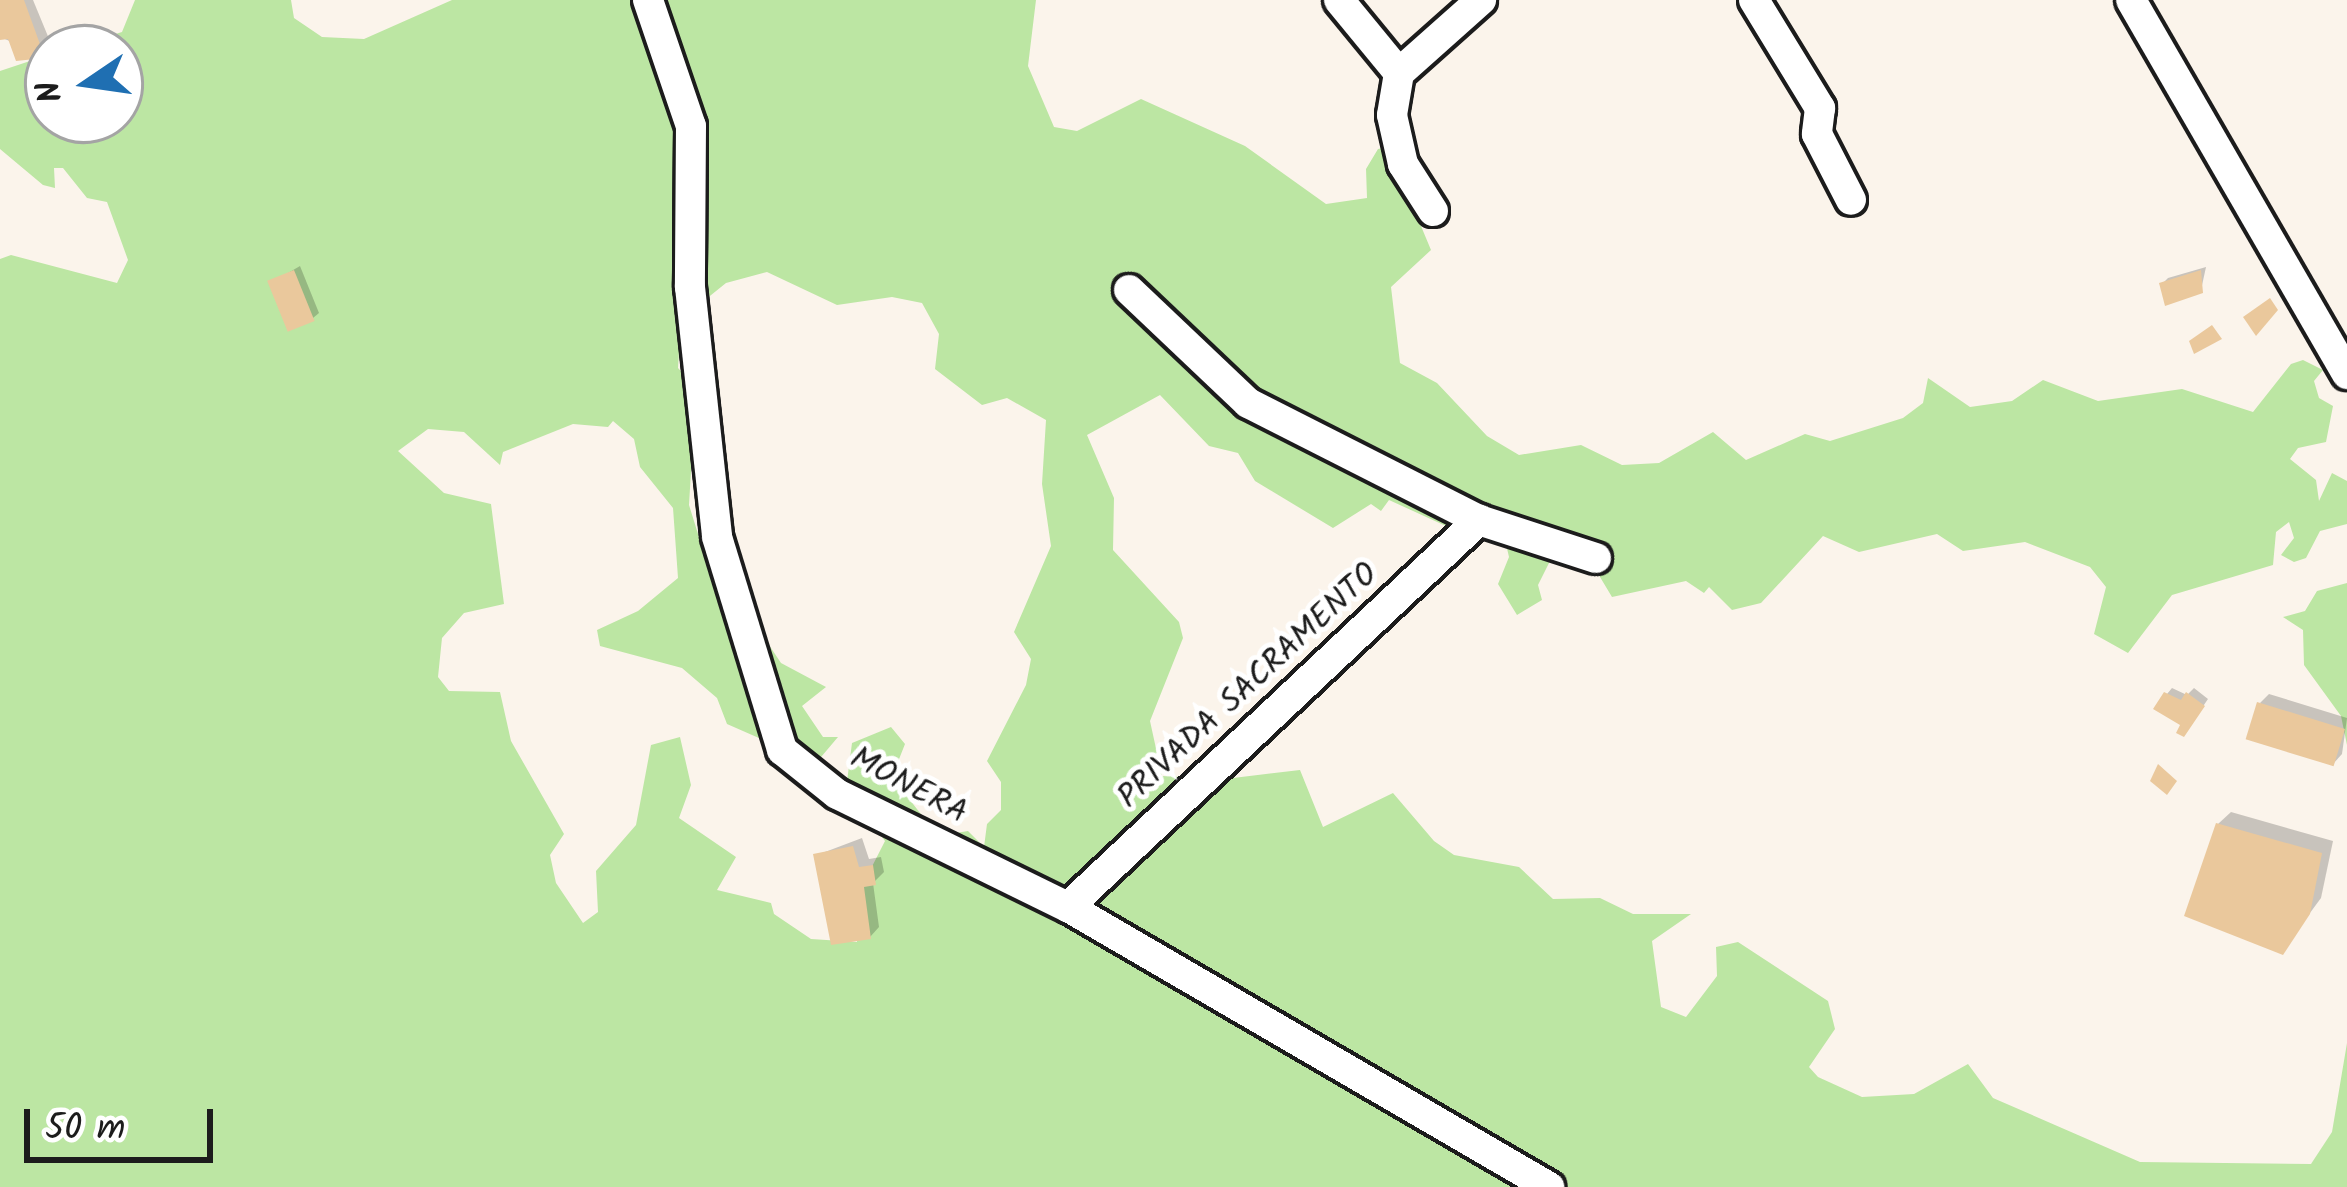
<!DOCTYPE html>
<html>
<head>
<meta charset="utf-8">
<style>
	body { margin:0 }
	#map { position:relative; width:2347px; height:1187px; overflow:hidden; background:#fbf4eb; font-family:Kalam,sans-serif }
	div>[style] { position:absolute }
	.green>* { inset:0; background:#bce6a3 }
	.shadow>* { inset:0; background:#0003 }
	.building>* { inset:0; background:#eac89c; transform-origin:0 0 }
	.roads { filter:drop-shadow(3px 0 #1c1c1c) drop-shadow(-3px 0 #1c1c1c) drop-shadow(0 3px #1c1c1c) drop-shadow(0 -3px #1c1c1c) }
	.minor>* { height:30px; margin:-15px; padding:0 15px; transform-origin:15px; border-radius:15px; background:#fff }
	span { translate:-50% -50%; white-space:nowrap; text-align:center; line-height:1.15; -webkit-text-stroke:10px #fff; paint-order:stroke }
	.street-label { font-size:33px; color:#1c1c1c }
	.north { position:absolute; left:24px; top:24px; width:120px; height:120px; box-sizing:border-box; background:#fff; border:3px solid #a4a4a4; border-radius:50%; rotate:257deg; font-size:33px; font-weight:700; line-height:48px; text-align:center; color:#1c1c1c }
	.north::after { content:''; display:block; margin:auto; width:42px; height:54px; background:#1f6fb2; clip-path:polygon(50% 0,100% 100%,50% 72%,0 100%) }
	.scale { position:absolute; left:24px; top:1109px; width:189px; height:54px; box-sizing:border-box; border:6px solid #1c1c1c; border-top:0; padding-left:15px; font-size:36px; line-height:42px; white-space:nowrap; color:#1c1c1c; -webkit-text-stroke:9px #fff; paint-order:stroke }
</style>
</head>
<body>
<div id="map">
	<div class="green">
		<i style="clip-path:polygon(evenodd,135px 0,291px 0,294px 18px,322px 37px,364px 39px,452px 0,1036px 0,1028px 66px,1054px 127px,1077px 131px,1141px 99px,1245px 146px,1326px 204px,1367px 198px,1366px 169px,1378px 149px,1388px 147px,1431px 250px,1391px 287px,1400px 363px,1437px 383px,1487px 436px,1519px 455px,1581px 445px,1622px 465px,1659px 463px,1713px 432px,1746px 460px,1805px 434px,1830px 441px,1903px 418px,1923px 403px,1928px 378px,1970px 407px,2012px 401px,2043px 380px,2098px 401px,2182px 389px,2253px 412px,2291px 364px,2303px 360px,2323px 370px,2314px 381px,2319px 398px,2333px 406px,2326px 442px,2298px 448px,2290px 459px,2316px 480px,2319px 501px,2332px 473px,2347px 481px,2347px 524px,2320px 531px,2306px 558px,2294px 562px,2281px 555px,2294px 538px,2289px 522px,2276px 532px,2273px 565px,2172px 595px,2128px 653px,2094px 634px,2106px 587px,2090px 567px,2025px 542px,1963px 551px,1937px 534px,1859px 552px,1823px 536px,1761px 603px,1732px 610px,1709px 587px,1704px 593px,1686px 581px,1612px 597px,1591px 562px,1564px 567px,1551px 559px,1538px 585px,1542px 600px,1517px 615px,1498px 584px,1509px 557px,1505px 540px,1470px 537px,1389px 500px,1381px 511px,1371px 504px,1333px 528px,1255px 481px,1238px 453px,1209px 446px,1160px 395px,1087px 435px,1114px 498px,1113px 550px,1179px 622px,1183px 638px,1150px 721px,1162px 776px,1225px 779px,1300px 770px,1323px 827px,1393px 793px,1434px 841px,1454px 855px,1519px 867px,1553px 899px,1600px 898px,1633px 914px,1691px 914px,1652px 941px,1661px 1007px,1686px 1017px,1717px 976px,1716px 947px,1738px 942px,1828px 1001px,1835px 1029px,1809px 1067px,1818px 1077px,1862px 1097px,1914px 1094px,1968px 1064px,1993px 1098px,2140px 1162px,2311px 1164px,2332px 1132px,2347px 1043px,2347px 1187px,0 1187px,0 259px,11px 255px,117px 283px,128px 260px,107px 202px,87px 198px,63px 168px,54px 168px,55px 188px,43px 185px,0 149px,0 71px,48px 55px,48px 120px,120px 120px,120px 48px,70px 48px,122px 32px,135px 0,767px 272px,837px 305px,892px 297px,922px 303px,939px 334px,935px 369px,982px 405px,1007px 398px,1046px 420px,1042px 484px,1051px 546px,1014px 632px,1031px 659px,1026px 685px,987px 761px,1001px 782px,1001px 810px,987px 824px,984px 847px,968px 831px,938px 836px,892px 777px,905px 744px,891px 727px,852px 743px,846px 789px,885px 841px,858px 894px,857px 942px,811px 939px,774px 914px,771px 903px,717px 890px,736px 857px,679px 818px,691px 785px,680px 737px,651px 745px,636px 825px,596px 871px,598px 912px,583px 923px,556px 883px,550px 855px,564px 834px,511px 741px,500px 692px,449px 691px,438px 677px,442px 638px,464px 613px,504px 604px,491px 504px,444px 493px,398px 451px,428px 429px,464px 432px,500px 465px,503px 452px,573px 424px,608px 427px,613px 421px,634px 439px,640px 467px,673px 508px,678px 578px,638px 611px,597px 630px,600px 646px,682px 668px,717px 698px,727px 724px,816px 763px,838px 737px,823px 737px,802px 706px,826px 687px,781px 663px,755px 624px,717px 595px,689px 505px,696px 388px,678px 368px,680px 335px,695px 308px,726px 283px,767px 272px)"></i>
		<i style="clip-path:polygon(2347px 583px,2347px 745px,2341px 716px,2304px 665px,2303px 630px,2283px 617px,2305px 611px,2317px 591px)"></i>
	</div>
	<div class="shadow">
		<i style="clip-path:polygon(0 0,33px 0,52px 46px,43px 55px,0 37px)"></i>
		<i style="clip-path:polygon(300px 266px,319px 313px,313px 318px,271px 283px)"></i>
		<i style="clip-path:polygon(2206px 267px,2201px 290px,2162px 284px,2168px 278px)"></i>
		<i style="clip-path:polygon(2172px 688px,2187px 695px,2194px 688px,2208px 699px,2189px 727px,2167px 694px)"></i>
		<i style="clip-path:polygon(2269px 694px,2347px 718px,2342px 754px,2333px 764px,2260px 703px)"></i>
		<i style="clip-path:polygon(2231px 812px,2333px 841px,2321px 898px,2282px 951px,2218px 824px)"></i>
		<i style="clip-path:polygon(862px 838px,869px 859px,881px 857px,884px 872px,873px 883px,879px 927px,870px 937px,817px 855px)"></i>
	</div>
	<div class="building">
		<i style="clip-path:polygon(0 0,24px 0,45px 58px,16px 61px,8px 39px,0 40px)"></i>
		<i style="left:294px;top:270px;width:55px;height:29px;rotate:68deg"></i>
		<i style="clip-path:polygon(2201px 270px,2203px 293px,2165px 306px,2159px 283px)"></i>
		<i style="clip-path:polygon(2270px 298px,2278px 310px,2256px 336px,2243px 317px)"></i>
		<i style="clip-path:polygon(2212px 325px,2222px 339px,2194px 354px,2189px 341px)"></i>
		<i style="clip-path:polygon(2164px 692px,2181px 700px,2186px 692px,2205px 706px,2184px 737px,2176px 733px,2180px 725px,2153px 709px)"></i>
		<i style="left:2257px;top:702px;width:92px;height:39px;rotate:17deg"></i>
		<i style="clip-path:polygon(2158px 764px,2177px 781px,2167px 795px,2150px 781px)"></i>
		<i style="clip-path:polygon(2216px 823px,2322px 853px,2310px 914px,2283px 955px,2184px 916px)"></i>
		<i style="clip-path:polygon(853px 846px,859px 867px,873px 865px,876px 885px,864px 887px,871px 939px,831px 945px,813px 854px)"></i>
	</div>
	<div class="roads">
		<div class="minor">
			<i style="left:648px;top:0;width:133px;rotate:71.2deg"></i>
			<i style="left:691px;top:126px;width:161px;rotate:90.4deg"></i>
			<i style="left:690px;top:287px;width:251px;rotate:83.8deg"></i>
			<i style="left:717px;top:537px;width:223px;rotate:73deg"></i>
			<i style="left:782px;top:750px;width:70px;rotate:38.7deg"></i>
			<i style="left:837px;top:794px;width:257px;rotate:26.1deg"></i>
			<i style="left:1068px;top:907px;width:557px;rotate:30.2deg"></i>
			<i style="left:1339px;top:0;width:94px;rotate:50.6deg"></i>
			<i style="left:1754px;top:0;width:127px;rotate:58.6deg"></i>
			<i style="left:1820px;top:108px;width:26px;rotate:97deg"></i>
			<i style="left:1817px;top:134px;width:74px;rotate:62.7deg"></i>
			<i style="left:2131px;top:0;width:432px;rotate:60deg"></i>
			<i style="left:1433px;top:211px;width:56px;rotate:-122.6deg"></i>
			<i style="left:1403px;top:164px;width:50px;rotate:-102.7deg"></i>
			<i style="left:1392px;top:115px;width:43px;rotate:-80.5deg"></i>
			<i style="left:1399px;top:73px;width:110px;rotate:-41.7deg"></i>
			<i style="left:1129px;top:290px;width:164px;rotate:43.5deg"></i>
			<i style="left:1248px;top:403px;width:259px;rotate:26.9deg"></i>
			<i style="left:1479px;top:520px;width:123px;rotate:18deg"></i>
			<i style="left:1068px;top:907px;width:565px;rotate:-43.28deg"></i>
		</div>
	</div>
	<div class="street-label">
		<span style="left:1249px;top:687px;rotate:-43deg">PRIVADA SACRAMENTO</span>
		<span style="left:908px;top:787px;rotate:28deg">MONERA</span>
	</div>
	<div class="north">N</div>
	<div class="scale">50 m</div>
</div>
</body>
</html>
